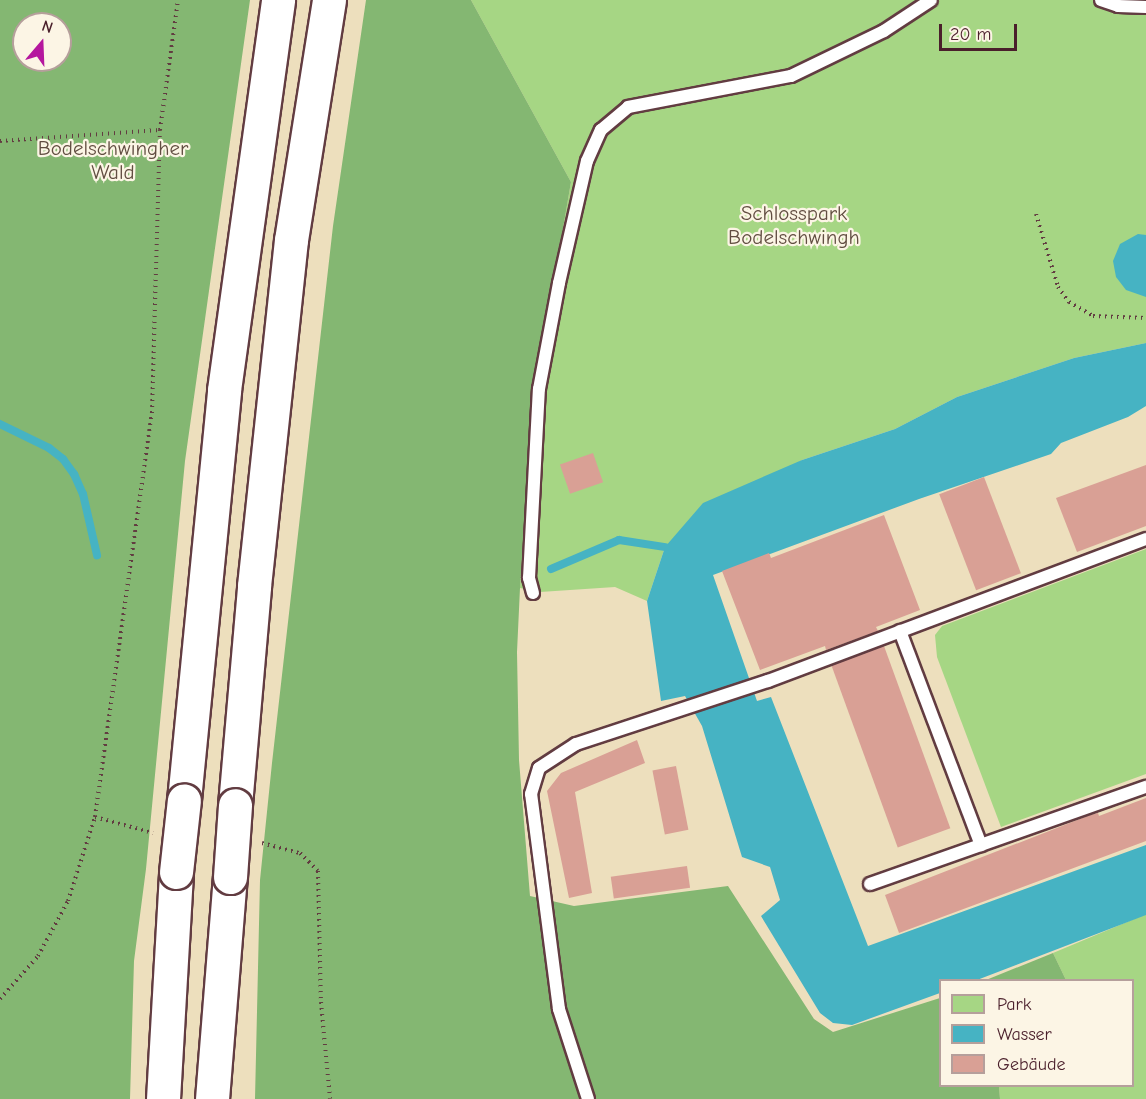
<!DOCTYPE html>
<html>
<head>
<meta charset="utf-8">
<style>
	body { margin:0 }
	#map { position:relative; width:1146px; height:1099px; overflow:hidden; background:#eddfbd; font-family:"Comic Neue",sans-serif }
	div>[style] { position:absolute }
	.green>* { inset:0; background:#a6d684 }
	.forest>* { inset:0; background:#84b772 }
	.water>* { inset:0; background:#46b3c3 }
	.stream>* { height:8px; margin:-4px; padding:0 4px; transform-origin:4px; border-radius:4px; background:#46b3c3 }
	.building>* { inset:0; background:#d9a095; transform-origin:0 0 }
	.path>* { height:4px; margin-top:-2px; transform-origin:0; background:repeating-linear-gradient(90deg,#623c41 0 1.5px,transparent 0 6px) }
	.roads { filter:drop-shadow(2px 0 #623c41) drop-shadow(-2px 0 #623c41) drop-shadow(0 2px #623c41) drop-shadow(0 -2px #623c41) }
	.lane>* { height:12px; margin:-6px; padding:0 6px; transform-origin:6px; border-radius:6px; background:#fff }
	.highway>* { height:33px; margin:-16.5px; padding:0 16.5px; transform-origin:16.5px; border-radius:16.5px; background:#fff }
	.bridges { filter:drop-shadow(2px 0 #623c41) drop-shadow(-2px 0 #623c41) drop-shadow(0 2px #623c41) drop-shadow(0 -2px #623c41) }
	.highway-bridge>* { height:33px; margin:-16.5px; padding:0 16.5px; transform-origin:16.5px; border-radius:16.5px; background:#fff }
	span { translate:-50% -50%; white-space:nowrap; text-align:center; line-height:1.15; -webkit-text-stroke:4.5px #fcf5e5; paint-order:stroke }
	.park-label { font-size:21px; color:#614d41 }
	.legend { position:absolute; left:939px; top:979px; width:195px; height:108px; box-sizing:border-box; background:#fcf5e5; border:2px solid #b59f9b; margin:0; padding:8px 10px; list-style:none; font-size:18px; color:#4a1f2b }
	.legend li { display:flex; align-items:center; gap:12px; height:30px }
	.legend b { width:30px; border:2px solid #b59f9b }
	.north { position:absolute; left:12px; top:12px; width:60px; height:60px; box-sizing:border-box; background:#fcf5e5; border:2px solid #b59f9b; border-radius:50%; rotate:19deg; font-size:16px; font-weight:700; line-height:24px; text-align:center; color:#4a1f2b }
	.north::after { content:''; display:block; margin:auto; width:21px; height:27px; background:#b5179e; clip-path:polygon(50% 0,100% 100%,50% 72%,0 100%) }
	.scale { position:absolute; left:939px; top:24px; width:78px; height:27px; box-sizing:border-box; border:3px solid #4a1f2b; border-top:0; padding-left:8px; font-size:18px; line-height:21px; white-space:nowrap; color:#4a1f2b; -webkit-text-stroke:4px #fcf5e5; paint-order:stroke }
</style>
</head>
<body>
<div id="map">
	<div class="green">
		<i style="clip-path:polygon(471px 0,1146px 0,1146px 343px,1074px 358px,957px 397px,895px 429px,802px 460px,665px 547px,647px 601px,615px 587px,540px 592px,520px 588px,532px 409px,571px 182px)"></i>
		<i style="clip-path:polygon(1146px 549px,1146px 774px,1001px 827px,937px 657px,935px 635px,942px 626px)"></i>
		<i style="clip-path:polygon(1146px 914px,1146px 1099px,1000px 1099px,999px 1086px,1132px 1086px,1132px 980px,1066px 980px,1053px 953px)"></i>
	</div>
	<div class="forest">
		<i style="clip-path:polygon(evenodd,0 0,250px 0,185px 461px,146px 869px,134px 961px,130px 1099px,0 1099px,0 0,24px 24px,60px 24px,60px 60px,24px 60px,24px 24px)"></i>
		<i style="clip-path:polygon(366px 0,471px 0,571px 182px,532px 409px,520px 588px,517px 652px,519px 760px,530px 896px,574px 906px,728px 886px,814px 1019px,833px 1032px,940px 998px,940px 1086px,999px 1086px,1000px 1099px,255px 1099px,260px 880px,272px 763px,333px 226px)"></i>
		<i style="clip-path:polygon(1053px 953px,1066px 980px,986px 980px)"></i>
	</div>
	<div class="water">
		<i style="clip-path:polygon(1138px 234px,1146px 235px,1146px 297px,1126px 290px,1116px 277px,1113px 261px,1120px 244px)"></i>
		<i style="clip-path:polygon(1146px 343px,1146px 406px,1128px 417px,1061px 443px,1051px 454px,919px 499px,713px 575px,757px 701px,771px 697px,868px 946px,1146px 845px,1146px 915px,977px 980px,940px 980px,940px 993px,852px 1025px,833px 1023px,820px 1013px,761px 916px,780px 900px,770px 867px,742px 857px,702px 726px,685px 696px,661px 701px,647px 601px,665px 547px,703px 503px,802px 460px,895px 429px,957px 397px,1074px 358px)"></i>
	</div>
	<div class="stream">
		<i style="left:0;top:424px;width:55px;rotate:26.1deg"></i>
		<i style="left:49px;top:448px;width:18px;rotate:38deg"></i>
		<i style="left:63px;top:459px;width:19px;rotate:54deg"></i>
		<i style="left:74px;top:474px;width:22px;rotate:66deg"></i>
		<i style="left:83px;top:494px;width:63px;rotate:77.1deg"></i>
		<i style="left:551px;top:569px;width:74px;rotate:-23.1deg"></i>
		<i style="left:619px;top:540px;width:47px;rotate:8.7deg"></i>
	</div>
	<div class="building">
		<i style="left:593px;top:453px;width:31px;height:35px;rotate:71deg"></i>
		<i style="clip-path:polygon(1146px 465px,1146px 526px,1077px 552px,1056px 498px)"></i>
		<i style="left:984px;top:477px;width:103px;height:48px;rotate:69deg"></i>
		<i style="clip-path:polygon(884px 515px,920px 610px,876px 627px,878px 631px,826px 650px,825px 646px,760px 670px,722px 571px,769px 553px,771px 558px)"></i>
		<i style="left:884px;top:646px;width:194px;height:56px;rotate:70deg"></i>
		<i style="clip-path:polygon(637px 740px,645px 763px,575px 792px,592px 893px,569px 898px,547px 791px,561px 773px)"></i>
		<i style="left:676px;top:766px;width:65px;height:24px;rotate:79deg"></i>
		<i style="clip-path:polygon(1146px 798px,1146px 841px,899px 933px,885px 895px,1090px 815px,1098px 813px,1099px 816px)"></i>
		<i style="left:687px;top:866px;width:22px;height:77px;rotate:82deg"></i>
	</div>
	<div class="path">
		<i style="left:0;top:141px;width:160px;rotate:-3.9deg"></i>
		<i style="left:1036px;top:214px;width:76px;rotate:73.2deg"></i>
		<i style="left:1058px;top:287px;width:19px;rotate:54deg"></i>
		<i style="left:1069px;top:302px;width:28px;rotate:30deg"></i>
		<i style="left:1093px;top:316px;width:53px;rotate:2.2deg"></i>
		<i style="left:95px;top:817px;width:60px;rotate:15.4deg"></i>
		<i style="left:262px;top:843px;width:39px;rotate:15deg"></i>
		<i style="left:300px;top:853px;width:25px;rotate:45deg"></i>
		<i style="left:318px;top:871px;width:131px;rotate:88.7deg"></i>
		<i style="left:321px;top:1002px;width:97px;rotate:84.7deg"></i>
		<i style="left:0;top:999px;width:57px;rotate:-48.5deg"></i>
		<i style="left:38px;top:956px;width:63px;rotate:-61.4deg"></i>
		<i style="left:68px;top:901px;width:88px;rotate:-72.2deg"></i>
		<i style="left:95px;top:817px;width:408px;rotate:-82deg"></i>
		<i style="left:152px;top:413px;width:283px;rotate:-88.4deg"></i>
		<i style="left:160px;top:130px;width:131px;rotate:-82.1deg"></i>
	</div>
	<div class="roads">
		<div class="lane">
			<i style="left:1101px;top:0;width:18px;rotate:19deg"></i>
			<i style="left:1118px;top:6px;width:28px;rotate:2deg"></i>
			<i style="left:533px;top:593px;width:16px;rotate:-105deg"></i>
			<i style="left:529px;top:578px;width:189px;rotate:-87deg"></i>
			<i style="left:539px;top:389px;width:108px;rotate:-79.3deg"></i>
			<i style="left:559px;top:283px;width:125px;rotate:-77.1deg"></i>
			<i style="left:587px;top:161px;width:34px;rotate:-66deg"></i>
			<i style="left:601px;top:130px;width:35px;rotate:-40deg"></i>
			<i style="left:628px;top:107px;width:166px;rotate:-10.8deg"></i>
			<i style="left:791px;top:76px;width:103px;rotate:-25.8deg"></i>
			<i style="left:884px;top:31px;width:56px;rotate:-33.4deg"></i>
			<i style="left:900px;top:631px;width:229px;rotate:69.3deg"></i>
			<i style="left:870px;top:884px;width:293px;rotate:-19.4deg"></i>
			<i style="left:588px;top:1099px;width:95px;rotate:-107.9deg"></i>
			<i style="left:559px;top:1009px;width:217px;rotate:-97.4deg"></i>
			<i style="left:531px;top:794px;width:27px;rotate:-73deg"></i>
			<i style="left:539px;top:768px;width:44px;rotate:-33deg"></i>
			<i style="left:576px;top:744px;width:202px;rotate:-18.2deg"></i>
			<i style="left:768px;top:681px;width:404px;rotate:-20.6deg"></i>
		</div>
		<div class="highway">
			<i style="left:184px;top:800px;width:412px;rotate:-84.4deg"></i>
			<i style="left:224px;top:390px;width:394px;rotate:-82.1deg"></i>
			<i style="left:235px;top:805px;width:220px;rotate:-85deg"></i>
			<i style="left:254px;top:586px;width:348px;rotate:-83.9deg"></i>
			<i style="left:291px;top:240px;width:243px;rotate:-81deg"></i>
			<i style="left:163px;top:1099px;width:227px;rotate:-86.7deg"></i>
			<i style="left:212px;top:1099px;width:223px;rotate:-85.4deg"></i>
		</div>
	</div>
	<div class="bridges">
		<div class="highway-bridge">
			<i style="left:176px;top:872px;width:72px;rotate:-83.7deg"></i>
			<i style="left:230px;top:877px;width:72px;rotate:-86deg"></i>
		</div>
	</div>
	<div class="park-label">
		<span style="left:113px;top:160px">Bodelschwingher<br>Wald</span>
		<span style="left:794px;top:225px">Schlosspark<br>Bodelschwingh</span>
	</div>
	<ul class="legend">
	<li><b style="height:16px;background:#a6d684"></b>Park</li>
	<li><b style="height:16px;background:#46b3c3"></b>Wasser</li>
	<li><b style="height:16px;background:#d9a095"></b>Gebäude</li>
	</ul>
	<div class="north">N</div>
	<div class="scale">20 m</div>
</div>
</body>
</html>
